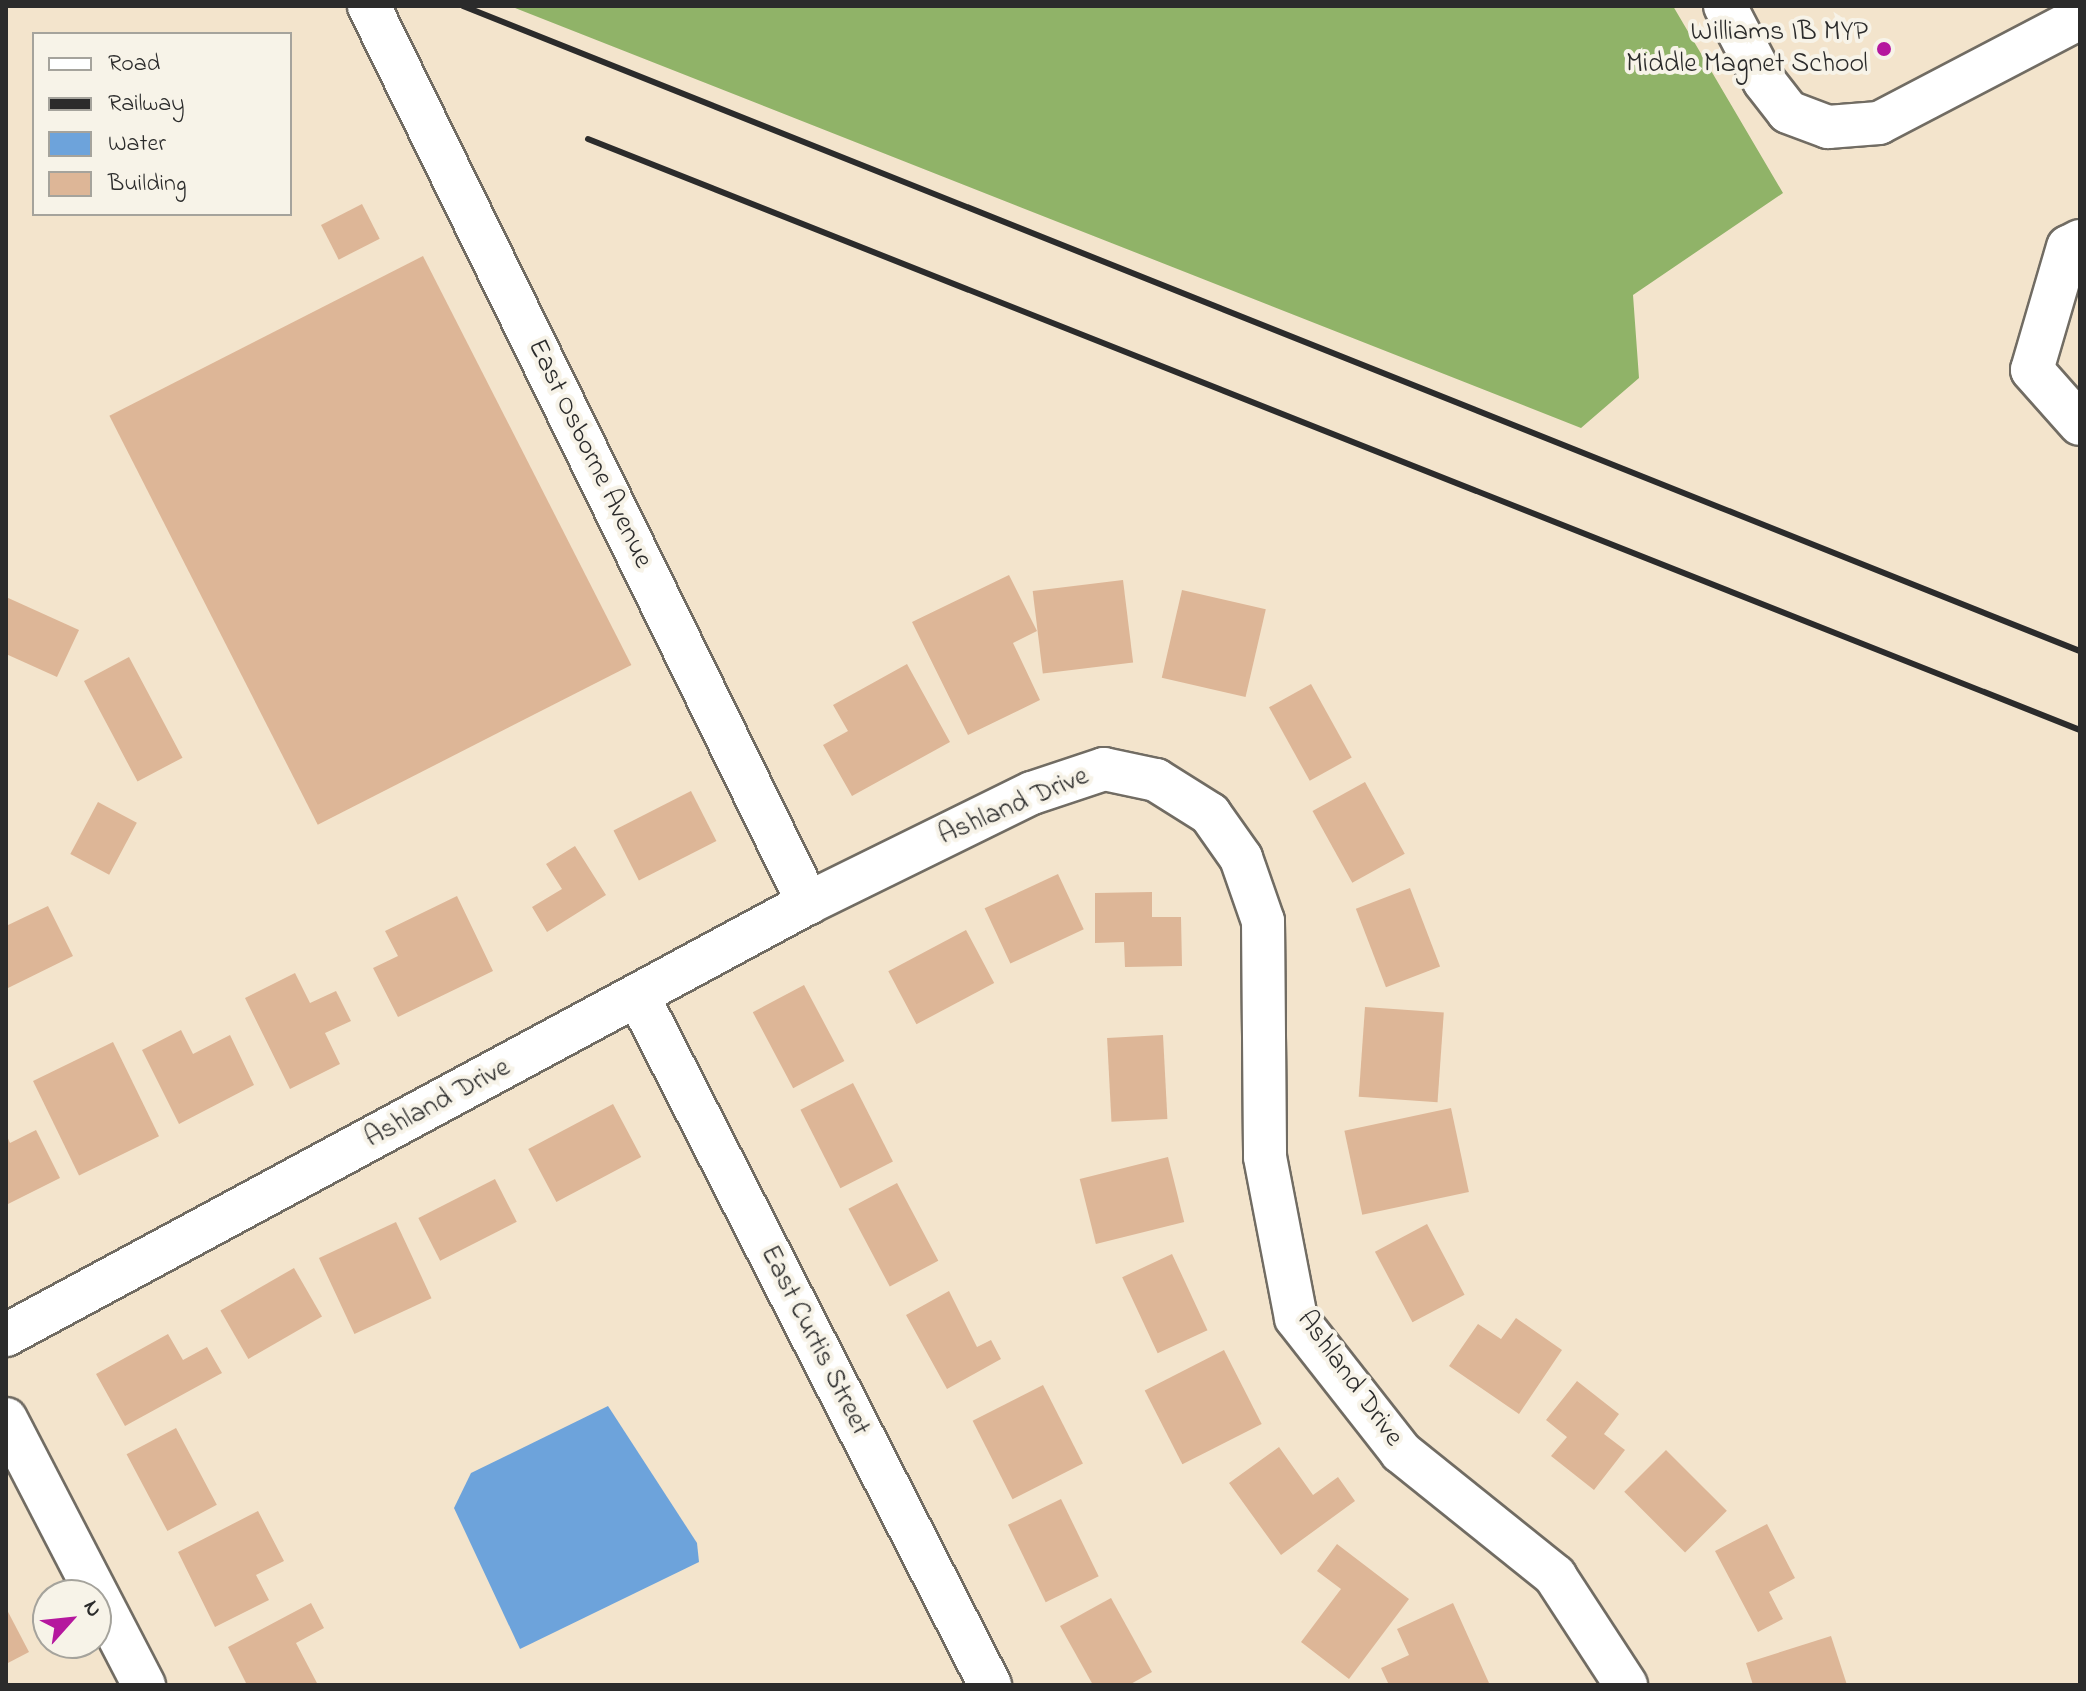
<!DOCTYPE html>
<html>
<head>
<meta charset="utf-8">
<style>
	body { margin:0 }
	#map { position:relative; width:2086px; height:1691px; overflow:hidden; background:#f3e4cc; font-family:"Indie Flower",sans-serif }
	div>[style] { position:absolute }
	.forest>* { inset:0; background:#90b368 }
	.water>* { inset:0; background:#6da3db }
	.building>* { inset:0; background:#ddb697; transform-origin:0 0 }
	.roads { filter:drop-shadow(2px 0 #716c63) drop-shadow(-2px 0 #716c63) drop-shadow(0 2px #716c63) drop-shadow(0 -2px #716c63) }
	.minor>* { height:42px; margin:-21px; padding:0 21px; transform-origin:21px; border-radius:21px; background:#fff }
	.rail>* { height:6px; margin:-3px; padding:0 3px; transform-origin:3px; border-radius:3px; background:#2b2b2b }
	.dots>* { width:22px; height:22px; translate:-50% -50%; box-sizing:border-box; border:4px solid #f7f3e8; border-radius:50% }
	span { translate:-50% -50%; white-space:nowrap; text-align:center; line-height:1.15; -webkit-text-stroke:8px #f7f3e8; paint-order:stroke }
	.poi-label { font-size:28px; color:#2b2b2b }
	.right { translate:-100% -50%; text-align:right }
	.street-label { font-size:28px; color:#2b2b2b }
	.frame { position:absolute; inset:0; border:8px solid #2b2b2b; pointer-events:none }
	.legend { position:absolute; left:32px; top:32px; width:260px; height:184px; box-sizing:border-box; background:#f7f3e8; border:2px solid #a5a39c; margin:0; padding:10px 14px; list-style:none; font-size:24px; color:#2b2b2b }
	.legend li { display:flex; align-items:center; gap:16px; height:40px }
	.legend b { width:40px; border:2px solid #a5a39c }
	.north { position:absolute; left:32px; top:1579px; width:80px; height:80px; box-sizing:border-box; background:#f7f3e8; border:2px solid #a5a39c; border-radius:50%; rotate:63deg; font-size:22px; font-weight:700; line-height:32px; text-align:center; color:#2b2b2b }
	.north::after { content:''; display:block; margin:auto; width:28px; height:36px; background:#b5179e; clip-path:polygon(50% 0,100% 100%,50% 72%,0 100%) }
</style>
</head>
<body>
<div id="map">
	<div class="forest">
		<i style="clip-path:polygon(510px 6px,1673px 6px,1783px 193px,1633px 295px,1639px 378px,1581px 428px)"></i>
	</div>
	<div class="water">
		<i style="clip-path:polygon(608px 1406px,697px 1543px,699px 1562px,520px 1649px,454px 1508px,471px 1473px)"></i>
	</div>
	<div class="building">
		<i style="left:362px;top:204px;width:39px;height:46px;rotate:63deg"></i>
		<i style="left:423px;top:256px;width:459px;height:352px;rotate:63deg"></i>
		<i style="clip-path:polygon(1009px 575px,1037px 631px,1013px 643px,1040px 700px,968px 735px,912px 622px)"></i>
		<i style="left:1123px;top:580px;width:83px;height:91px;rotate:83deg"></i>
		<i style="left:1182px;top:590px;width:86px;height:90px;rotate:13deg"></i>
		<i style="clip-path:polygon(6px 597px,79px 630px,57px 677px,6px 654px)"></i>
		<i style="left:129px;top:657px;width:114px;height:51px;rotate:62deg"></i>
		<i style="clip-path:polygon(907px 664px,950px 742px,852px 796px,823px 745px,848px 731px,833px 705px)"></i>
		<i style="left:1311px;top:684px;width:84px;height:48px;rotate:61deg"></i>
		<i style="left:1365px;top:782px;width:82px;height:60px;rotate:61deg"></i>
		<i style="left:691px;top:791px;width:56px;height:87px;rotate:63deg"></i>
		<i style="left:98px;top:802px;width:44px;height:59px;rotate:28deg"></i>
		<i style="clip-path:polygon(575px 846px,606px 895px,547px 932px,532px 907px,562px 889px,546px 864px)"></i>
		<i style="left:1058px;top:874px;width:61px;height:81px;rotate:65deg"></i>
		<i style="left:1410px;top:888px;width:84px;height:58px;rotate:69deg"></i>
		<i style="clip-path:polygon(1152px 892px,1152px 917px,1181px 917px,1182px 966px,1125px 967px,1124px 942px,1095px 943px,1095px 893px)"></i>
		<i style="clip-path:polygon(457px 896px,493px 971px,398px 1017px,373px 968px,398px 956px,385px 931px)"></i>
		<i style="clip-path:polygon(48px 906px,73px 956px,6px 989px,6px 926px)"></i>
		<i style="left:966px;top:930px;width:60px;height:88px;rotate:62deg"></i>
		<i style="clip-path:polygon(295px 973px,310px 1003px,336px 991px,351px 1021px,325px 1033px,340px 1064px,290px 1089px,245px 998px)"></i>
		<i style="left:804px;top:985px;width:86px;height:58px;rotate:62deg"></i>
		<i style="left:1365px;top:1007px;width:79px;height:90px;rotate:4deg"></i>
		<i style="clip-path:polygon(181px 1030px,193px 1054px,230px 1035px,254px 1085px,179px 1124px,142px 1050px)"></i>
		<i style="left:1163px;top:1035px;width:84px;height:56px;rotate:87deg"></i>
		<i style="left:113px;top:1042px;width:105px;height:89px;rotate:64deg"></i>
		<i style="left:853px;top:1083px;width:88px;height:59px;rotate:63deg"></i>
		<i style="left:613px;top:1104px;width:60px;height:96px;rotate:62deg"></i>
		<i style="left:1451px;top:1108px;width:86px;height:109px;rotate:78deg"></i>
		<i style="clip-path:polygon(36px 1130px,60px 1178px,6px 1205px,6px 1134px,10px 1143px)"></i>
		<i style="left:1168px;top:1157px;width:67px;height:91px;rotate:76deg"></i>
		<i style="left:495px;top:1179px;width:48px;height:86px;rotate:63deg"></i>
		<i style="left:897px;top:1183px;width:88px;height:55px;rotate:62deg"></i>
		<i style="left:396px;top:1222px;width:84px;height:85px;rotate:65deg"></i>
		<i style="left:1427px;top:1224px;width:80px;height:59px;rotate:62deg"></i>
		<i style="left:1172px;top:1254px;width:84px;height:55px;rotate:65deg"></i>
		<i style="left:294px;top:1268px;width:56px;height:85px;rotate:60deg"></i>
		<i style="clip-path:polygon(949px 1291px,977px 1347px,991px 1340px,1001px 1359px,947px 1389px,906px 1315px)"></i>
		<i style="clip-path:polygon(1516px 1318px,1562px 1350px,1519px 1414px,1449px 1366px,1478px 1324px,1501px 1339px)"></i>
		<i style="clip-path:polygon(168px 1334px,183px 1360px,207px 1347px,222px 1373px,125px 1426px,96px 1374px)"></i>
		<i style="left:1224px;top:1350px;width:83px;height:89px;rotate:63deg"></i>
		<i style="clip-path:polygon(1577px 1381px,1619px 1414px,1604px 1434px,1625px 1450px,1594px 1490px,1551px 1456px,1567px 1437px,1546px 1420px)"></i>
		<i style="left:1043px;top:1385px;width:88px;height:79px;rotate:63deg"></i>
		<i style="left:176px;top:1428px;width:87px;height:56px;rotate:62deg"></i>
		<i style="clip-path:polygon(1279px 1447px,1313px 1495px,1338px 1477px,1355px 1501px,1281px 1555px,1229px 1483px)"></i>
		<i style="left:1666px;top:1450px;width:86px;height:59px;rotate:45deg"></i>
		<i style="left:1061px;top:1499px;width:86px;height:59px;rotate:64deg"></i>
		<i style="clip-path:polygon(258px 1511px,284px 1561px,256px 1575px,269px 1600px,215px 1627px,178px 1552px)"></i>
		<i style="clip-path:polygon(1767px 1524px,1795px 1578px,1769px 1592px,1783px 1619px,1758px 1632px,1715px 1551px)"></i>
		<i style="clip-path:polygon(1337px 1544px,1409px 1599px,1349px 1679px,1301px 1642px,1341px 1589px,1317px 1571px)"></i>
		<i style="clip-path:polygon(1111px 1598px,1152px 1672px,1129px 1685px,1093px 1685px,1060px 1626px)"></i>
		<i style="clip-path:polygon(311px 1603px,324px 1628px,296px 1643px,318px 1685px,247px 1685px,228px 1647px)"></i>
		<i style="clip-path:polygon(1453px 1603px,1489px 1683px,1389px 1685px,1381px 1668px,1409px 1655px,1397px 1629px)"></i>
		<i style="clip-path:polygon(6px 1608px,29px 1652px,6px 1664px)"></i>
		<i style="clip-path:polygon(1831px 1636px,1847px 1685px,1753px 1685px,1746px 1663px)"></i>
	</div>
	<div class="roads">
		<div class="minor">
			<i style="left:369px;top:6px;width:999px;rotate:63.92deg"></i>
			<i style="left:1725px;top:6px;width:85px;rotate:62.5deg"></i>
			<i style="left:1764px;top:81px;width:39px;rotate:52deg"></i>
			<i style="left:1788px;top:112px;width:43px;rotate:20.6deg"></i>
			<i style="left:1828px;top:127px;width:51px;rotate:-4.5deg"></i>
			<i style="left:1879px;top:123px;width:227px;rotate:-27.6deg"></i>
			<i style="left:2080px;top:241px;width:13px;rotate:153deg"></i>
			<i style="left:2068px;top:247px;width:128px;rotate:106.3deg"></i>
			<i style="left:2032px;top:370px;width:72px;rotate:48.4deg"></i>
			<i style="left:638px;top:996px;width:774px;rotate:62.94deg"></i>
			<i style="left:6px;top:1335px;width:911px;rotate:-28.31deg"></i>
			<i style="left:808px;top:903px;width:250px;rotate:-26.2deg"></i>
			<i style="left:1032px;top:793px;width:76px;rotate:-18.4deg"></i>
			<i style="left:1104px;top:769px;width:53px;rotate:11.9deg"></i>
			<i style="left:1156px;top:780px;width:64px;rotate:32.2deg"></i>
			<i style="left:1210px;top:814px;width:54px;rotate:54.8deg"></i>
			<i style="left:1241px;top:858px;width:67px;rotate:70.8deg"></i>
			<i style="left:1263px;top:921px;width:236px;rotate:89.5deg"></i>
			<i style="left:1265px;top:1157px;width:164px;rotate:79.1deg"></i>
			<i style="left:1296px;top:1318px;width:170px;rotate:51.9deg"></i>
			<i style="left:1401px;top:1452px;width:198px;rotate:38.8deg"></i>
			<i style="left:1555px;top:1576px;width:130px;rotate:56.9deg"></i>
			<i style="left:6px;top:1419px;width:300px;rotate:62.6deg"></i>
		</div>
	</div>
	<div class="rail">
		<i style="left:463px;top:6px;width:1741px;rotate:21.75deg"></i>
		<i style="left:588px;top:139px;width:1605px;rotate:21.61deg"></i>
	</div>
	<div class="dots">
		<i style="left:1884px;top:49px;background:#b5179e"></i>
	</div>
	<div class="poi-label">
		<span class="right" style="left:1868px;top:49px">Williams IB MYP<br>Middle Magnet School</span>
	</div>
	<div class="street-label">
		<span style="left:589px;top:454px;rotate:64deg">East Osborne Avenue</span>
		<span style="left:1014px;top:807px;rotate:-23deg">Ashland Drive</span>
		<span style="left:438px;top:1104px;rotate:-28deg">Ashland Drive</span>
		<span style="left:814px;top:1341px;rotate:63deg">East Curtis Street</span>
		<span style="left:1349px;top:1379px;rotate:54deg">Ashland Drive</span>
	</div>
	<div class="frame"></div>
	<ul class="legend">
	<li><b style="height:10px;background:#fff"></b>Road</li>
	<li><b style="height:10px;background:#2b2b2b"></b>Railway</li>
	<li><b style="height:22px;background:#6da3db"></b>Water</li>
	<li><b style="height:22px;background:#ddb697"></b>Building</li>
	</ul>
	<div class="north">N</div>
</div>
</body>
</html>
